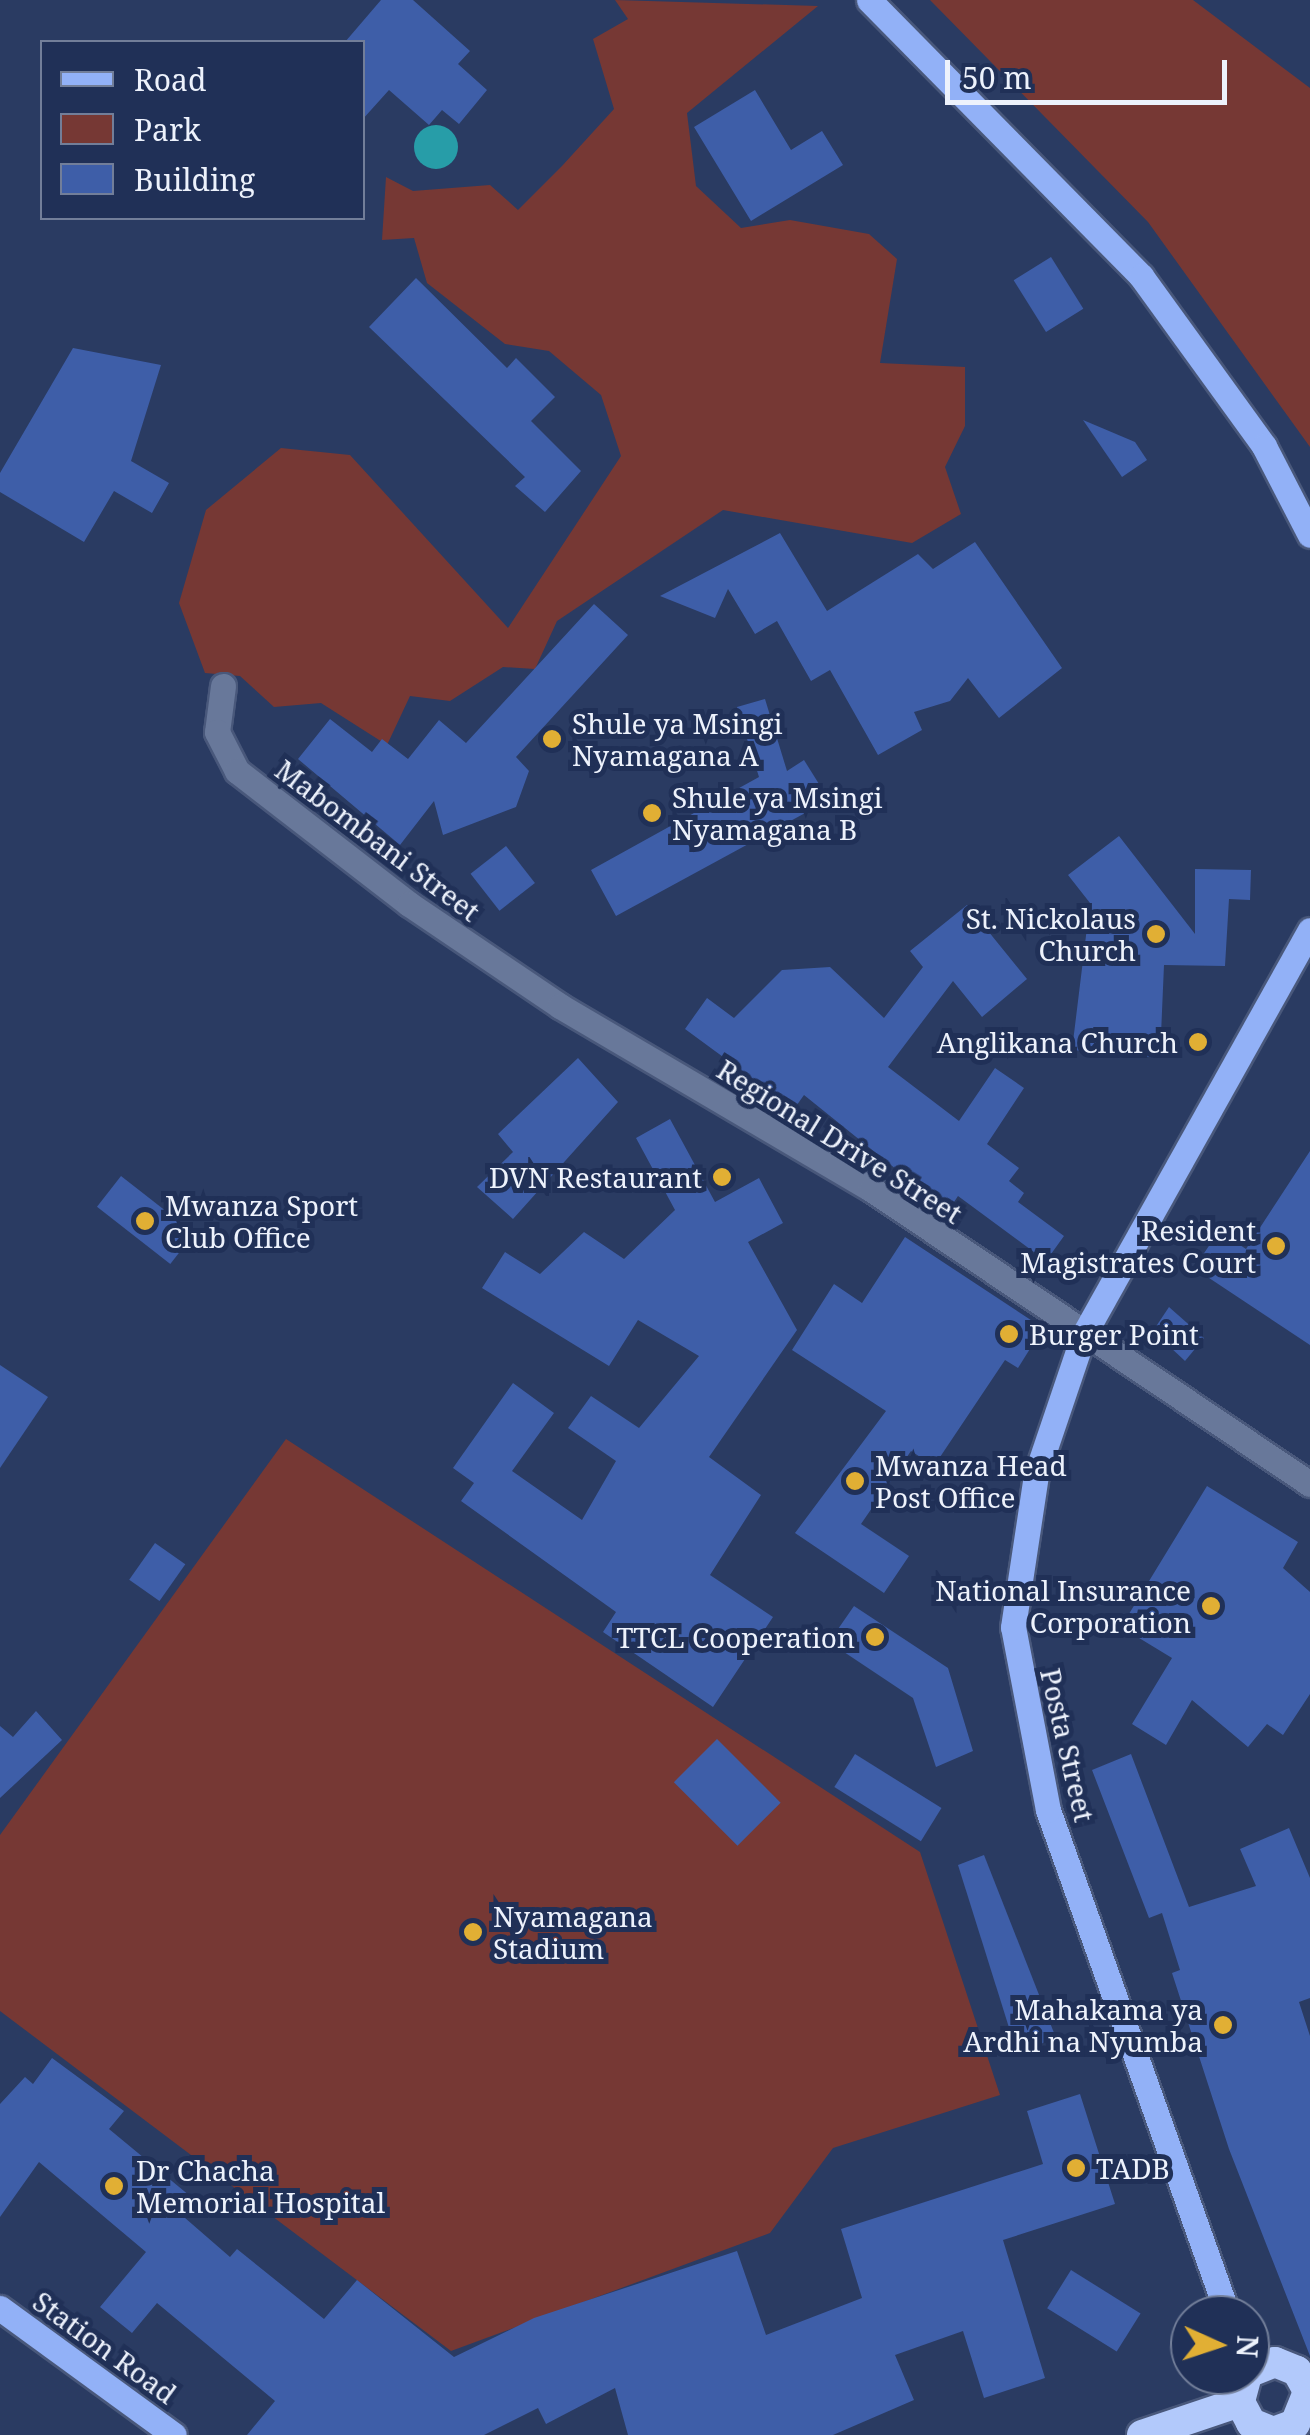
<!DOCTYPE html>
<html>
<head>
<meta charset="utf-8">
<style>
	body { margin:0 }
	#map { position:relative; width:1310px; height:2435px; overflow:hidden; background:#2a3b62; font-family:"Noto Serif",serif }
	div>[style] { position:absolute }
	.green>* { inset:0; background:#763834 }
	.water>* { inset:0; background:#279da8 }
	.round { border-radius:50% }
	.building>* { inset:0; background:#3e5ea8; transform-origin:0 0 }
	.roads { filter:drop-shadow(2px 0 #49587b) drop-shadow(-2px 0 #49587b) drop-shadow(0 2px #49587b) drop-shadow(0 -2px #49587b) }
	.minor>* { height:25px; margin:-12.5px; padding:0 12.5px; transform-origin:12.5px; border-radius:12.5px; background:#68789a }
	.major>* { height:25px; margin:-12.5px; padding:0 12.5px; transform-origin:12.5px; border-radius:12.5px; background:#92b1f7 }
	.highway>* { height:30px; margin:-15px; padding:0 15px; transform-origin:15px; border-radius:15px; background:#b2c9fb }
	.dots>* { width:28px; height:28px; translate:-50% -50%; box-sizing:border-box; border:5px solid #203057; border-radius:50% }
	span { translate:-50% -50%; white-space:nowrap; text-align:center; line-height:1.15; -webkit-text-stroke:10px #203057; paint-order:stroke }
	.poi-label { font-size:28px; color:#edf2fc }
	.left { translate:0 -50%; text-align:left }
	.right { translate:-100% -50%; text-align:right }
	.street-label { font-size:28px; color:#edf2fc }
	.legend { position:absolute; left:40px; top:40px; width:325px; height:180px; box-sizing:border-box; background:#203057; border:2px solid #727e99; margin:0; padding:12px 18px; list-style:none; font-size:30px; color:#edf2fc }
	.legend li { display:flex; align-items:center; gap:20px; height:50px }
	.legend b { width:50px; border:2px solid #727e99 }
	.north { position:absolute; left:1170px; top:2295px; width:100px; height:100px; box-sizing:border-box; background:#203057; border:2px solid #727e99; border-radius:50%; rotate:93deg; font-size:28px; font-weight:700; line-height:40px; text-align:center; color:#edf2fc }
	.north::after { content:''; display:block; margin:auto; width:35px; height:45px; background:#e1af34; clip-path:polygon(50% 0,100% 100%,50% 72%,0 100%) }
	.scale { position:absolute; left:945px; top:60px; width:282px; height:45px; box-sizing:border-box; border:5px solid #edf2fc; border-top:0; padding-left:12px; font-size:30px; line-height:35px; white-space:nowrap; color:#edf2fc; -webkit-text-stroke:8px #203057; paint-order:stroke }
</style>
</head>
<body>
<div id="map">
	<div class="green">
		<i style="clip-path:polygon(615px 0,818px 6px,687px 113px,696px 186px,741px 228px,790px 220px,869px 234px,897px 259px,880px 363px,965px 367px,965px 426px,945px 467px,961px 514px,912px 543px,723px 510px,557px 621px,535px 669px,503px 667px,450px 701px,410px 696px,387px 745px,321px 703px,274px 707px,240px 676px,205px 673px,179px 603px,206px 510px,281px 448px,350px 455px,508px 628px,621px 456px,601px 395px,549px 351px,505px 344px,427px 283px,414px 238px,382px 240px,386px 177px,413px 191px,490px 185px,518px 210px,562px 166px,614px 109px,593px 39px,628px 19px)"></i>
		<i style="clip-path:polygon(930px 0,1193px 0,1310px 88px,1310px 447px,1148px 222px)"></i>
		<i style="clip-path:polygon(286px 1439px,920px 1852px,1000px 2095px,833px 2148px,770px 2233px,451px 2351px,0 2011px,0 1835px)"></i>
	</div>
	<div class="water">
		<i class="round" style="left:414px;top:125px;width:44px;height:44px"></i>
	</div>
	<div class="building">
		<i style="clip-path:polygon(381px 0,413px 0,470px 51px,458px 64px,487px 90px,459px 124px,442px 110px,429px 125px,389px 90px,362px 120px,362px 42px,345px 42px)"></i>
		<i style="clip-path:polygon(755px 90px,791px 150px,822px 131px,843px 165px,751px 221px,694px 127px)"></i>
		<i style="left:1051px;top:257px;width:61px;height:44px;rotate:58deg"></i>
		<i style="clip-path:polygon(416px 278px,507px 368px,516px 358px,555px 397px,531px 421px,581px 471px,545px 512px,515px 486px,525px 477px,369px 327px)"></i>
		<i style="clip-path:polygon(73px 348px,161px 365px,131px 461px,169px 483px,152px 513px,114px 491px,84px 542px,0 492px,0 473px)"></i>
		<i style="clip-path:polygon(1083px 420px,1135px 442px,1147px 460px,1122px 477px)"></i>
		<i style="clip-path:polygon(780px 533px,827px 611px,918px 554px,933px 569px,975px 542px,1062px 668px,999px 718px,968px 678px,950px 701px,914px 712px,922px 730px,878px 755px,830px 670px,811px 681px,777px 621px,755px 634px,728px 589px,715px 618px,660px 596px)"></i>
		<i style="clip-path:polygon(594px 604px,628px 635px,516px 757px,529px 771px,516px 807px,443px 835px,434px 801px,400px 845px,298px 759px,330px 719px,372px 752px,382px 739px,408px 759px,439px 720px,466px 743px)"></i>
		<i style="clip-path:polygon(765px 699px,787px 771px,804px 760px,829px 800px,616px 916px,591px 870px,759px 777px,737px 707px)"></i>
		<i style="clip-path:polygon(1119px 836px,1195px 934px,1195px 869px,1251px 870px,1250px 900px,1229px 899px,1225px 966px,1164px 965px,1160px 1058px,1072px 1050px,1090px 903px,1068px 875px)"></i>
		<i style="left:506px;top:846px;width:47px;height:45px;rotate:52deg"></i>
		<i style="clip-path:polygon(967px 905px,1027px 979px,982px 1017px,953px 981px,888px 1067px,959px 1121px,995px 1068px,1024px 1088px,987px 1144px,1019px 1168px,1009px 1181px,1024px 1193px,1018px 1202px,1064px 1236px,1046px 1261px,958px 1196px,948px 1211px,804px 1095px,794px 1109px,685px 1029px,707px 998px,734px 1018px,782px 970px,830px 967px,884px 1018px,923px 967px,910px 951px)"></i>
		<i style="clip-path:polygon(578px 1058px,618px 1102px,513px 1219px,477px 1187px,513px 1152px,498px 1134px)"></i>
		<i style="clip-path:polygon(670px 1119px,715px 1202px,759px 1178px,783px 1223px,748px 1242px,797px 1330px,709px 1457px,761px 1495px,710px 1575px,773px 1617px,713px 1707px,603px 1632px,616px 1612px,461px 1501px,474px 1483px,453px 1468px,513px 1383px,554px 1413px,512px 1471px,582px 1520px,616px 1461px,568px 1428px,591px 1396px,639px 1428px,699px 1356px,638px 1320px,609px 1366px,482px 1288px,505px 1252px,540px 1274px,584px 1232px,624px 1259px,675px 1210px,636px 1138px)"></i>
		<i style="clip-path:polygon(1310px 1151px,1310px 1345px,1194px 1268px,1219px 1231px,1246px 1249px)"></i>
		<i style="left:121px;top:1176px;width:93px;height:39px;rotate:38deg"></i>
		<i style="clip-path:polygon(905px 1237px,1043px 1328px,1018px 1368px,1005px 1360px,934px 1466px,911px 1451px,861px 1524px,909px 1556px,884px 1593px,795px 1533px,886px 1411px,792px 1350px,834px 1284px,862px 1303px)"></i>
		<i style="clip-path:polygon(1169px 1307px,1204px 1338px,1185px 1361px,1153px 1331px)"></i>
		<i style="clip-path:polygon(0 1365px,48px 1397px,0 1468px)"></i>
		<i style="clip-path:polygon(1207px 1486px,1298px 1542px,1283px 1568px,1310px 1592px,1310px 1694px,1283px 1735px,1267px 1724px,1248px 1747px,1192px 1700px,1166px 1745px,1132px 1724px,1172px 1658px,1121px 1627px)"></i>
		<i style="left:155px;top:1543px;width:37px;height:45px;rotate:35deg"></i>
		<i style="clip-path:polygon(854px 1606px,948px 1668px,973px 1751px,936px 1767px,913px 1698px,829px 1642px)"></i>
		<i style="clip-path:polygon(36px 1711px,62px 1740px,0 1798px,0 1726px,13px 1737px)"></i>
		<i style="left:717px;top:1739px;width:90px;height:61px;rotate:45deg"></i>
		<i style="left:855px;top:1754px;width:102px;height:39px;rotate:32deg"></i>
		<i style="clip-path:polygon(1131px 1754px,1189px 1907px,1256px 1886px,1240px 1849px,1289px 1828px,1310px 1878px,1310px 1998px,1299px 2002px,1310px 2036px,1310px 2356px,1229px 2149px,1172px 1973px,1180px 1970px,1162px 1913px,1149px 1918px,1092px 1770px)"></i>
		<i style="clip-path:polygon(984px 1855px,1056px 2038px,1017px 2053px,958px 1865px)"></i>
		<i style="clip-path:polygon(52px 2058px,124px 2111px,109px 2129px,190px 2196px,177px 2211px,230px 2257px,237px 2249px,324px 2319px,357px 2280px,454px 2357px,534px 2318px,737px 2251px,766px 2335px,862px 2298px,841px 2229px,1043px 2164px,1027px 2111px,1080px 2094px,1115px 2204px,1003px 2240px,1045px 2378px,984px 2398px,963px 2331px,895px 2355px,914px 2400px,833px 2435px,628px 2435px,615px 2388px,546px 2424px,538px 2408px,484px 2435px,247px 2435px,275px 2401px,157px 2303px,132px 2333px,100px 2307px,146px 2252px,39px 2162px,0 2217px,0 2104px,25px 2077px,33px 2084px)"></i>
		<i style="left:1071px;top:2270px;width:82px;height:45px;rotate:32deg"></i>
	</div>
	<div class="roads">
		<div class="minor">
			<i style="left:223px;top:686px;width:46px;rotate:97.4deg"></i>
			<i style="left:217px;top:732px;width:44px;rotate:62.9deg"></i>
			<i style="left:237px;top:771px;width:217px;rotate:37.7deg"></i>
			<i style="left:409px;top:904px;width:182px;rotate:34deg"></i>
			<i style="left:560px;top:1006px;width:361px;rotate:30.5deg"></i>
			<i style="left:871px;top:1189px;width:529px;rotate:33.9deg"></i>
		</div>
		<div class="major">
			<i style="left:869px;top:0;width:388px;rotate:45.4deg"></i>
			<i style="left:1141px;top:276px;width:210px;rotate:54.1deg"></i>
			<i style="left:1264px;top:446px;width:100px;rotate:62.7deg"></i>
			<i style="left:0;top:2308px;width:215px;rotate:36.1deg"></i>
			<i style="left:1228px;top:2315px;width:536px;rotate:-109.62deg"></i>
			<i style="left:1048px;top:1810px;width:186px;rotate:-100.8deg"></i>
			<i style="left:1013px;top:1627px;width:154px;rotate:-81.4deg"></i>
			<i style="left:1036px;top:1475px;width:147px;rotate:-71.3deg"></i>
			<i style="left:1083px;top:1336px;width:465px;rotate:-60.8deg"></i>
		</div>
		<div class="highway">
			<i style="left:1247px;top:2375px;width:28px;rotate:105deg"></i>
			<i style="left:1240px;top:2402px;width:24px;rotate:62deg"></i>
			<i style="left:1251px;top:2423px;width:24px;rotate:22deg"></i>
			<i style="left:1273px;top:2432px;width:23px;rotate:-20deg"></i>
			<i style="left:1295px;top:2424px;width:35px;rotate:-68deg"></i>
			<i style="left:1308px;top:2391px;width:23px;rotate:-119deg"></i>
			<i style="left:1297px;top:2371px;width:24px;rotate:-158deg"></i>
			<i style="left:1275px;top:2362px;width:27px;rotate:158deg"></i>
			<i style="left:1142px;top:2435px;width:103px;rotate:-18.6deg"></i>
		</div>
	</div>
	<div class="dots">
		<i style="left:552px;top:739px;background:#e1af34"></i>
		<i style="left:652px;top:813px;background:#e1af34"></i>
		<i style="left:1156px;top:934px;background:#e1af34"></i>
		<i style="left:1198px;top:1042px;background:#e1af34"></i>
		<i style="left:722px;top:1177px;background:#e1af34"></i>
		<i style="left:145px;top:1221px;background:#e1af34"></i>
		<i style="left:1276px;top:1246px;background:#e1af34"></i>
		<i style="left:1009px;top:1334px;background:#e1af34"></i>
		<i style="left:855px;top:1481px;background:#e1af34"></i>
		<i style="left:1211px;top:1606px;background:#e1af34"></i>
		<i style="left:875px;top:1637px;background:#e1af34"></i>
		<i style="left:473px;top:1932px;background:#e1af34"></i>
		<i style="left:1223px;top:2025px;background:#e1af34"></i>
		<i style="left:1076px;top:2168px;background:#e1af34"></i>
		<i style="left:114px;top:2186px;background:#e1af34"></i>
	</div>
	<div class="poi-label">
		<span class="left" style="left:572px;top:739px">Shule ya Msingi<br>Nyamagana A</span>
		<span class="left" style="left:672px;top:813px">Shule ya Msingi<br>Nyamagana B</span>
		<span class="right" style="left:1136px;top:934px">St. Nickolaus<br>Church</span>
		<span class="right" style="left:1178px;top:1042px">Anglikana Church</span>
		<span class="right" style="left:702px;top:1177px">DVN Restaurant</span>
		<span class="left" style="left:165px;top:1221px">Mwanza Sport<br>Club Office</span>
		<span class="right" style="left:1256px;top:1246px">Resident<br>Magistrates Court</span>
		<span class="left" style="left:1029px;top:1334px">Burger Point</span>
		<span class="left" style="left:875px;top:1481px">Mwanza Head<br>Post Office</span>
		<span class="right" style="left:1191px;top:1606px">National Insurance<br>Corporation</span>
		<span class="right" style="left:855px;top:1637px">TTCL Cooperation</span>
		<span class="left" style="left:493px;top:1932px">Nyamagana<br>Stadium</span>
		<span class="right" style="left:1203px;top:2025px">Mahakama ya<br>Ardhi na Nyumba</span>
		<span class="left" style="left:1096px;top:2168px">TADB</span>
		<span class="left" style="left:136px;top:2186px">Dr Chacha<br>Memorial Hospital</span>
	</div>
	<div class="street-label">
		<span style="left:378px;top:840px;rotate:37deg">Mabombani Street</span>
		<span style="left:840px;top:1141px;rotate:32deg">Regional Drive Street</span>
		<span style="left:1068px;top:1745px;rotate:77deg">Posta Street</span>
		<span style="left:105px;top:2347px;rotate:36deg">Station Road</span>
	</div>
	<ul class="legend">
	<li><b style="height:12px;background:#92b1f7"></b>Road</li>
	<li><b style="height:28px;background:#763834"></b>Park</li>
	<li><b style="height:28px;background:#3e5ea8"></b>Building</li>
	</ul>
	<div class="north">N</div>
	<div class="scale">50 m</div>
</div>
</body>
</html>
